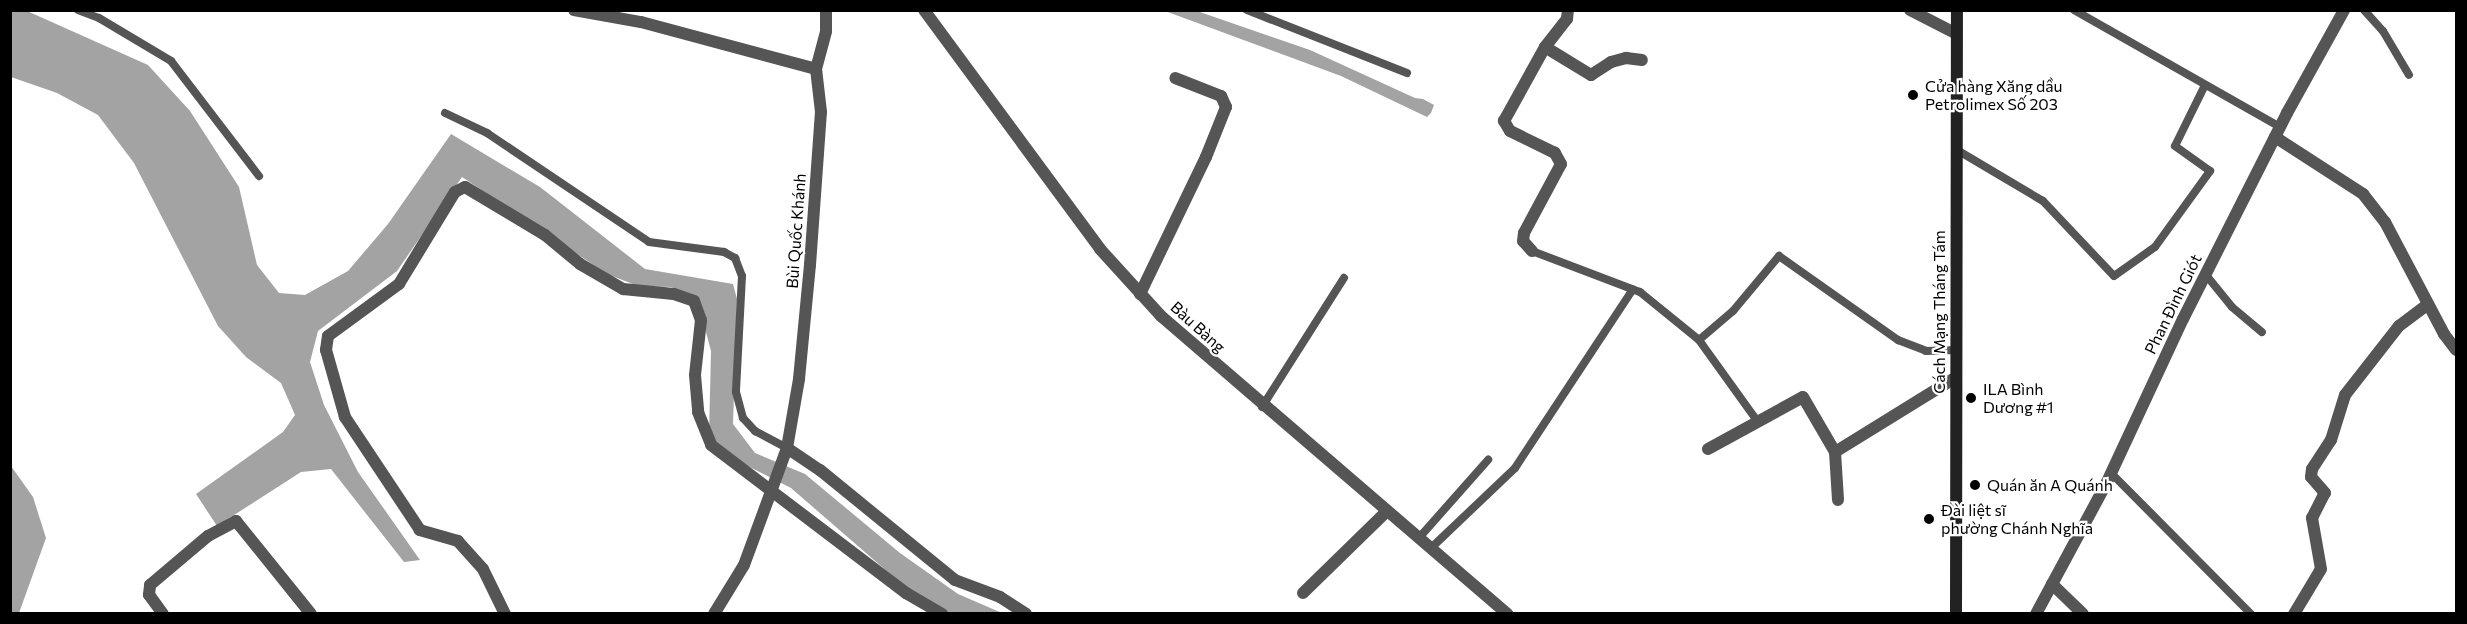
<!DOCTYPE html>
<html>
<head>
<meta charset="utf-8">
<style>
	body { margin:0 }
	#map { position:relative; width:2467px; height:624px; overflow:hidden; background:#fff; font-family:Commissioner,sans-serif }
	div>[style] { position:absolute }
	.water>* { inset:0; background:#a3a3a3 }
	.service>* { height:8px; margin:-4px; padding:0 4px; transform-origin:4px; border-radius:4px; background:#555 }
	.minor>* { height:12px; margin:-6px; padding:0 6px; transform-origin:6px; border-radius:6px; background:#555 }
	.tertiary>* { height:12px; margin:-6px; padding:0 6px; transform-origin:6px; border-radius:6px; background:#555 }
	.secondary>* { height:12px; margin:-6px; padding:0 6px; transform-origin:6px; border-radius:6px; background:#222 }
	.dots>* { width:16px; height:16px; translate:-50% -50%; box-sizing:border-box; border:3px solid #fff; border-radius:50% }
	span { translate:-50% -50%; white-space:nowrap; text-align:center; line-height:1.15; -webkit-text-stroke:4.5px #fff; paint-order:stroke }
	.poi-label { font-size:16px; color:#000 }
	.left { translate:0 -50%; text-align:left }
	.street-label { font-size:16px; color:#000 }
	.frame { position:absolute; inset:0; border:12px solid #000; pointer-events:none }
</style>
</head>
<body>
<div id="map">
	<div class="water">
		<i style="clip-path:polygon(11px 11px,27px 11px,148px 65px,190px 111px,239px 187px,257px 265px,279px 293px,305px 295px,348px 271px,388px 224px,451px 134px,540px 187px,645px 269px,733px 284px,737px 299px,733px 424px,755px 453px,805px 474px,900px 553px,958px 594px,1002px 613px,949px 613px,911px 592px,791px 488px,730px 457px,709px 436px,711px 351px,697px 298px,671px 287px,638px 286px,607px 274px,462px 177px,397px 271px,318px 331px,310px 362px,324px 405px,358px 472px,420px 560px,404px 562px,331px 469px,301px 472px,217px 526px,196px 494px,283px 432px,295px 415px,281px 383px,246px 357px,218px 326px,134px 163px,98px 115px,57px 93px,11px 77px)"></i>
		<i style="clip-path:polygon(1165px 11px,1197px 11px,1310px 50px,1415px 98px,1423px 99px,1434px 105px,1431px 113px,1427px 117px,1341px 76px)"></i>
		<i style="clip-path:polygon(11px 466px,33px 497px,46px 538px,19px 613px,11px 613px)"></i>
	</div>
	<div class="service">
		<i style="left:78px;top:10px;width:22px;rotate:21deg"></i>
		<i style="left:99px;top:18px;width:84px;rotate:30.8deg"></i>
		<i style="left:171px;top:61px;width:145px;rotate:52.6deg"></i>
		<i style="left:1247px;top:10px;width:172px;rotate:21.5deg"></i>
		<i style="left:2074px;top:10px;width:237px;rotate:29.6deg"></i>
		<i style="left:2364px;top:10px;width:28px;rotate:48deg"></i>
		<i style="left:2383px;top:31px;width:51px;rotate:59.4deg"></i>
		<i style="left:445px;top:113px;width:47px;rotate:25.5deg"></i>
		<i style="left:487px;top:133px;width:195px;rotate:33.9deg"></i>
		<i style="left:649px;top:242px;width:76px;rotate:7.6deg"></i>
		<i style="left:724px;top:252px;width:13px;rotate:29deg"></i>
		<i style="left:735px;top:258px;width:19px;rotate:69deg"></i>
		<i style="left:742px;top:276px;width:116px;rotate:93deg"></i>
		<i style="left:736px;top:392px;width:27px;rotate:75deg"></i>
		<i style="left:743px;top:418px;width:18px;rotate:47deg"></i>
		<i style="left:755px;top:431px;width:36px;rotate:28deg"></i>
		<i style="left:1957px;top:150px;width:100px;rotate:30.7deg"></i>
		<i style="left:2043px;top:201px;width:103px;rotate:46.6deg"></i>
		<i style="left:2114px;top:276px;width:50px;rotate:-35.3deg"></i>
		<i style="left:2155px;top:247px;width:94px;rotate:-54.1deg"></i>
		<i style="left:2210px;top:171px;width:43px;rotate:-144.5deg"></i>
		<i style="left:2175px;top:146px;width:68px;rotate:-63.8deg"></i>
		<i style="left:1532px;top:251px;width:116px;rotate:20.8deg"></i>
		<i style="left:1640px;top:292px;width:76px;rotate:39.1deg"></i>
		<i style="left:1699px;top:340px;width:45px;rotate:-40.5deg"></i>
		<i style="left:1733px;top:311px;width:72px;rotate:-50.1deg"></i>
		<i style="left:1779px;top:256px;width:146px;rotate:35.2deg"></i>
		<i style="left:1898px;top:340px;width:30px;rotate:21deg"></i>
		<i style="left:1926px;top:351px;width:30px;rotate:-2deg"></i>
		<i style="left:2206px;top:275px;width:41px;rotate:50.9deg"></i>
		<i style="left:2232px;top:307px;width:39px;rotate:40deg"></i>
		<i style="left:1699px;top:340px;width:101px;rotate:54.3deg"></i>
		<i style="left:1262px;top:407px;width:153px;rotate:-57.6deg"></i>
		<i style="left:2111px;top:473px;width:199px;rotate:45.2deg"></i>
		<i style="left:1418px;top:539px;width:106px;rotate:-48.5deg"></i>
		<i style="left:1430px;top:549px;width:117px;rotate:-43.6deg"></i>
		<i style="left:1515px;top:468px;width:214px;rotate:-56.6deg"></i>
	</div>
	<div class="minor">
		<i style="left:574px;top:10px;width:68px;rotate:10.2deg"></i>
		<i style="left:641px;top:22px;width:181px;rotate:15deg"></i>
		<i style="left:1910px;top:10px;width:51px;rotate:27.1deg"></i>
		<i style="left:1545px;top:47px;width:54px;rotate:31.3deg"></i>
		<i style="left:1591px;top:75px;width:24px;rotate:-33deg"></i>
		<i style="left:1611px;top:62px;width:16px;rotate:-15deg"></i>
		<i style="left:1626px;top:58px;width:16px;rotate:7deg"></i>
		<i style="left:2275px;top:137px;width:105px;rotate:32.9deg"></i>
		<i style="left:2363px;top:194px;width:36px;rotate:52deg"></i>
		<i style="left:2385px;top:222px;width:127px;rotate:62.2deg"></i>
		<i style="left:2444px;top:334px;width:20px;rotate:53deg"></i>
		<i style="left:1532px;top:251px;width:13px;rotate:-132deg"></i>
		<i style="left:1523px;top:241px;width:8px;rotate:-83deg"></i>
		<i style="left:1524px;top:233px;width:78px;rotate:-61.8deg"></i>
		<i style="left:1561px;top:164px;width:13px;rotate:-119deg"></i>
		<i style="left:1555px;top:153px;width:50px;rotate:-153.9deg"></i>
		<i style="left:1510px;top:131px;width:12px;rotate:-121deg"></i>
		<i style="left:1504px;top:121px;width:85px;rotate:-61deg"></i>
		<i style="left:1545px;top:47px;width:36px;rotate:-52deg"></i>
		<i style="left:1567px;top:19px;width:9px;rotate:-84deg"></i>
		<i style="left:1140px;top:294px;width:152px;rotate:-64.3deg"></i>
		<i style="left:1206px;top:157px;width:54px;rotate:-68.2deg"></i>
		<i style="left:1226px;top:107px;width:12px;rotate:-114deg"></i>
		<i style="left:1221px;top:96px;width:49px;rotate:-158.6deg"></i>
		<i style="left:787px;top:448px;width:40px;rotate:34deg"></i>
		<i style="left:820px;top:470px;width:174px;rotate:39.2deg"></i>
		<i style="left:955px;top:580px;width:48px;rotate:20.7deg"></i>
		<i style="left:1000px;top:597px;width:31px;rotate:33deg"></i>
		<i style="left:1708px;top:449px;width:108px;rotate:-28.7deg"></i>
		<i style="left:1803px;top:397px;width:64px;rotate:59.8deg"></i>
		<i style="left:1835px;top:452px;width:48px;rotate:86.4deg"></i>
		<i style="left:1835px;top:452px;width:141px;rotate:-31.7deg"></i>
		<i style="left:2052px;top:584px;width:43px;rotate:44.1deg"></i>
		<i style="left:1303px;top:593px;width:116px;rotate:-44.3deg"></i>
		<i style="left:163px;top:614px;width:24px;rotate:-126deg"></i>
		<i style="left:149px;top:595px;width:10px;rotate:-84deg"></i>
		<i style="left:150px;top:585px;width:76px;rotate:-40.2deg"></i>
		<i style="left:208px;top:536px;width:32px;rotate:-28deg"></i>
		<i style="left:236px;top:521px;width:119px;rotate:51.1deg"></i>
		<i style="left:505px;top:614px;width:50px;rotate:-116.1deg"></i>
		<i style="left:483px;top:569px;width:38px;rotate:-132deg"></i>
		<i style="left:458px;top:541px;width:40px;rotate:-164deg"></i>
		<i style="left:420px;top:530px;width:136px;rotate:-123.6deg"></i>
		<i style="left:345px;top:417px;width:70px;rotate:-105.8deg"></i>
		<i style="left:326px;top:350px;width:14px;rotate:-82deg"></i>
		<i style="left:328px;top:336px;width:88px;rotate:-36.2deg"></i>
		<i style="left:399px;top:284px;width:108px;rotate:-58.7deg"></i>
		<i style="left:455px;top:192px;width:11px;rotate:-27deg"></i>
		<i style="left:465px;top:187px;width:93px;rotate:31deg"></i>
		<i style="left:545px;top:235px;width:45px;rotate:39.6deg"></i>
		<i style="left:580px;top:264px;width:50px;rotate:30.2deg"></i>
		<i style="left:623px;top:289px;width:51px;rotate:5.6deg"></i>
		<i style="left:674px;top:294px;width:21px;rotate:19deg"></i>
		<i style="left:694px;top:301px;width:20px;rotate:70deg"></i>
		<i style="left:701px;top:320px;width:55px;rotate:96.2deg"></i>
		<i style="left:695px;top:375px;width:37px;rotate:85deg"></i>
		<i style="left:698px;top:412px;width:35px;rotate:68deg"></i>
		<i style="left:711px;top:445px;width:245px;rotate:37.2deg"></i>
		<i style="left:906px;top:593px;width:42px;rotate:30.3deg"></i>
		<i style="left:2036px;top:614px;width:148px;rotate:-61.7deg"></i>
		<i style="left:2106px;top:484px;width:182px;rotate:-65deg"></i>
		<i style="left:2183px;top:319px;width:231px;rotate:-63.2deg"></i>
		<i style="left:2287px;top:113px;width:118px;rotate:-61deg"></i>
		<i style="left:2294px;top:614px;width:52px;rotate:-59deg"></i>
		<i style="left:2321px;top:569px;width:52px;rotate:-100deg"></i>
		<i style="left:2312px;top:518px;width:28px;rotate:-63deg"></i>
		<i style="left:2325px;top:493px;width:21px;rotate:-131deg"></i>
		<i style="left:2311px;top:477px;width:8px;rotate:-83deg"></i>
		<i style="left:2312px;top:469px;width:35px;rotate:-57deg"></i>
		<i style="left:2331px;top:440px;width:47px;rotate:-72.7deg"></i>
		<i style="left:2345px;top:395px;width:88px;rotate:-52deg"></i>
		<i style="left:2399px;top:326px;width:36px;rotate:-37deg"></i>
	</div>
	<div class="tertiary">
		<i style="left:924px;top:10px;width:297px;rotate:53.6deg"></i>
		<i style="left:1100px;top:249px;width:91px;rotate:47.7deg"></i>
		<i style="left:1161px;top:316px;width:457px;rotate:40.7deg"></i>
		<i style="left:714px;top:614px;width:57px;rotate:-58.5deg"></i>
		<i style="left:744px;top:565px;width:125px;rotate:-69.8deg"></i>
		<i style="left:787px;top:448px;width:70px;rotate:-80.1deg"></i>
		<i style="left:799px;top:379px;width:115px;rotate:-84.5deg"></i>
		<i style="left:810px;top:265px;width:153px;rotate:-85.9deg"></i>
		<i style="left:821px;top:112px;width:43px;rotate:-96.6deg"></i>
		<i style="left:816px;top:69px;width:39px;rotate:-75deg"></i>
		<i style="left:826px;top:31px;width:21px;rotate:-90deg"></i>
	</div>
	<div class="secondary">
		<i style="left:1956px;top:614px;width:604px;rotate:-89.91deg"></i>
	</div>
	<div class="dots">
		<i style="left:1913px;top:95px;background:#000"></i>
		<i style="left:1971px;top:398px;background:#000"></i>
		<i style="left:1975px;top:485px;background:#000"></i>
		<i style="left:1929px;top:519px;background:#000"></i>
	</div>
	<div class="poi-label">
		<span class="left" style="left:1925px;top:95px">Cửa hàng Xăng dầu<br>Petrolimex Số 203</span>
		<span class="left" style="left:1983px;top:398px">ILA Bình<br>Dương #1</span>
		<span class="left" style="left:1987px;top:485px">Quán ăn A Quánh</span>
		<span class="left" style="left:1941px;top:519px">Đài liệt sĩ<br>phường Chánh Nghĩa</span>
	</div>
	<div class="street-label">
		<span style="left:796px;top:231px;rotate:-86deg">Bùi Quốc Khánh</span>
		<span style="left:2173px;top:304px;rotate:-64deg">Phan Đình Giót</span>
		<span style="left:1939px;top:312px;rotate:-90deg">Cách Mạng Tháng Tám</span>
		<span style="left:1198px;top:327px;rotate:42deg">Bàu Bàng</span>
	</div>
	<div class="frame"></div>
</div>
</body>
</html>
